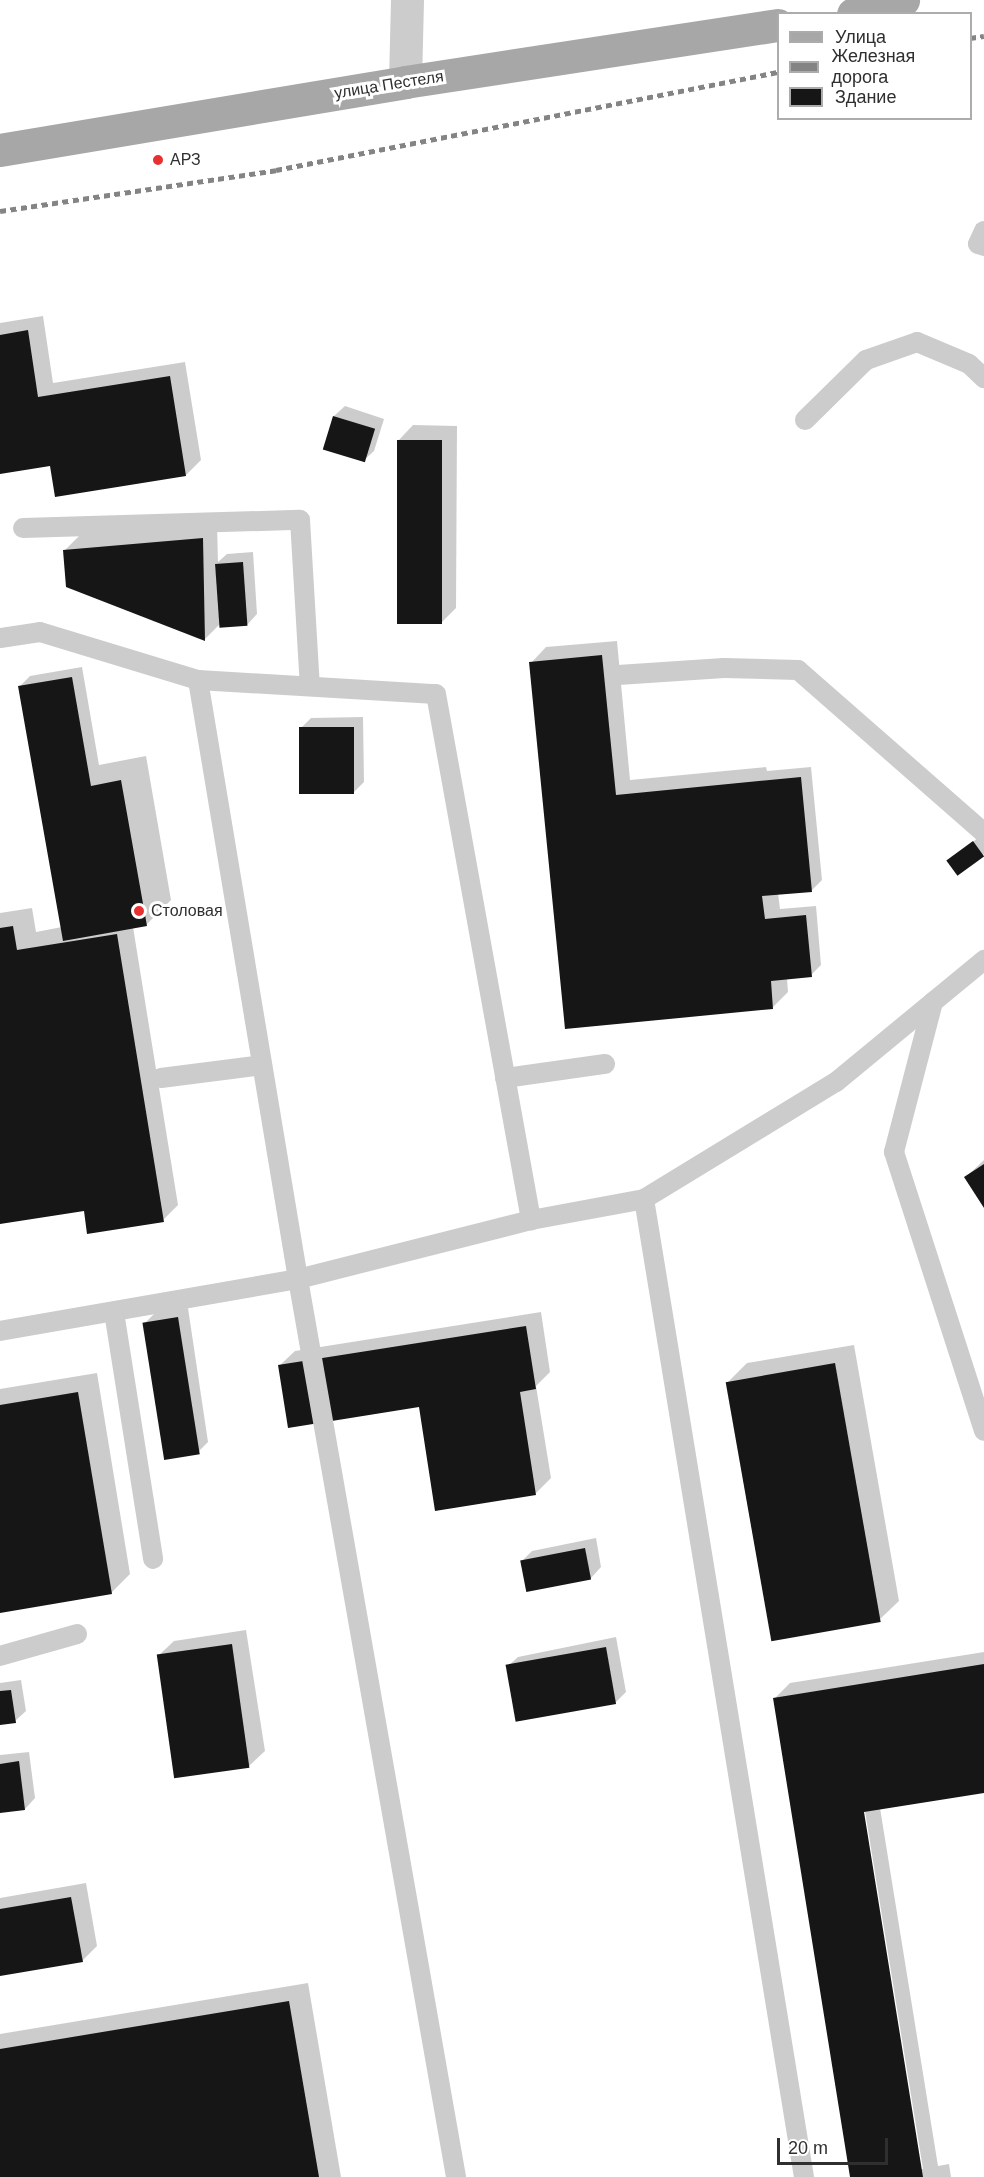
<!DOCTYPE html>
<html>
<head>
<meta charset="utf-8">
<style>
	body { margin:0 }
	#map { position:relative; width:984px; height:2177px; overflow:hidden; background:#fff; font-family:Arial,sans-serif }
	div>[style] { position:absolute }
	.shadow>* { inset:0; background:#0003 }
	.building>* { inset:0; background:#161616; transform-origin:0 0 }
	.service>* { height:20px; margin:-10px; padding:0 10px; transform-origin:10px; border-radius:10px; background:#ccc }
	.minor>* { height:33px; margin:-16.5px; padding:0 16.5px; transform-origin:16.5px; border-radius:16.5px; background:#ccc }
	.primary>* { height:33px; margin:-16.5px; padding:0 16.5px; transform-origin:16.5px; border-radius:16.5px; background:#a7a7a7 }
	.rail>* { height:4.5px; margin-top:-2.25px; transform-origin:0; background:repeating-linear-gradient(90deg,#848484 0 6px,transparent 0 10.5px) }
	.dots>* { width:16px; height:16px; translate:-50% -50%; box-sizing:border-box; border:3px solid #fff; border-radius:50% }
	span { translate:-50% -50%; white-space:nowrap; text-align:center; line-height:1.15; -webkit-text-stroke:6px #fff; paint-order:stroke }
	.street-label { font-size:16px; color:#2f2f2f }
	.poi-label { font-size:16px; color:#2f2f2f }
	.left { translate:0 -50%; text-align:left }
	.legend { position:absolute; left:777px; top:12px; width:195px; height:108px; box-sizing:border-box; background:#fff; border:2px solid #acacac; margin:0; padding:8px 10px; list-style:none; font-size:18px; color:#2f2f2f }
	.legend li { display:flex; align-items:center; gap:12px; height:30px }
	.legend b { width:30px; border:2px solid #acacac }
	.scale { position:absolute; left:777px; top:2138px; width:111px; height:27px; box-sizing:border-box; border:3px solid #2f2f2f; border-top:0; padding-left:8px; font-size:18px; line-height:21px; white-space:nowrap; color:#2f2f2f; -webkit-text-stroke:4px #fff; paint-order:stroke }
</style>
</head>
<body>
<div id="map">
	<div class="shadow">
		<i style="clip-path:polygon(43px 316px,53px 383px,185px 362px,201px 460px,186px 475px,51px 465px,0 473px,0 323px)"></i>
		<i style="clip-path:polygon(345px 406px,384px 419px,374px 451px,363px 461px,334px 416px)"></i>
		<i style="clip-path:polygon(413px 425px,457px 426px,456px 608px,441px 623px,398px 441px)"></i>
		<i style="clip-path:polygon(217px 524px,218px 562px,227px 554px,253px 552px,257px 614px,247px 625px,221px 623px,205px 639px,67px 586px,65px 550px,80px 535px)"></i>
		<i style="clip-path:polygon(617px 641px,630px 780px,766px 767px,767px 771px,811px 767px,822px 880px,812px 890px,778px 893px,780px 909px,816px 906px,821px 965px,811px 975px,787px 978px,788px 992px,773px 1007px,566px 1027px,531px 663px,546px 647px)"></i>
		<i style="clip-path:polygon(82px 667px,99px 765px,146px 756px,171px 900px,146px 925px,133px 927px,178px 1205px,163px 1220px,85px 1209px,0 1223px,0 913px,32px 908px,36px 932px,62px 927px,19px 687px,30px 676px)"></i>
		<i style="clip-path:polygon(363px 717px,364px 782px,353px 793px,301px 728px,311px 718px)"></i>
		<i style="clip-path:polygon(979px 837px,984px 843px,984px 854px,959px 874px,954px 857px)"></i>
		<i style="clip-path:polygon(984px 1160px,984px 1205px,966px 1177px)"></i>
		<i style="clip-path:polygon(188px 1308px,208px 1442px,198px 1452px,145px 1323px,155px 1313px)"></i>
		<i style="clip-path:polygon(541px 1312px,550px 1372px,536px 1386px,551px 1478px,536px 1493px,420px 1406px,279px 1366px,295px 1351px)"></i>
		<i style="clip-path:polygon(854px 1345px,899px 1601px,879px 1620px,728px 1382px,747px 1363px)"></i>
		<i style="clip-path:polygon(97px 1373px,130px 1574px,111px 1593px,0 1611px,0 1389px)"></i>
		<i style="clip-path:polygon(596px 1538px,601px 1567px,591px 1578px,522px 1561px,532px 1551px)"></i>
		<i style="clip-path:polygon(246px 1630px,265px 1751px,249px 1766px,158px 1656px,174px 1641px)"></i>
		<i style="clip-path:polygon(616px 1637px,626px 1692px,616px 1702px,518px 1721px,507px 1667px,518px 1657px)"></i>
		<i style="clip-path:polygon(evenodd,984px 1652px,984px 1792px,880px 1808px,938px 2166px,949px 2164px,951px 2177px,852px 2177px,775px 1698px,790px 1683px,984px 1652px,861px 1805px,864px 1805px,923px 2169px,920px 2169px,861px 1805px)"></i>
		<i style="clip-path:polygon(21px 1680px,26px 1711px,15px 1721px,0 1724px,0 1683px)"></i>
		<i style="clip-path:polygon(29px 1752px,35px 1798px,25px 1809px,0 1812px,0 1755px)"></i>
		<i style="clip-path:polygon(86px 1883px,97px 1946px,82px 1961px,0 1975px,0 1898px)"></i>
		<i style="clip-path:polygon(308px 1983px,341px 2177px,0 2177px,0 2034px)"></i>
	</div>
	<div class="building">
		<i style="clip-path:polygon(28px 330px,38px 397px,170px 376px,186px 476px,55px 497px,50px 466px,0 474px,0 335px)"></i>
		<i style="left:333px;top:416px;width:44px;height:35px;rotate:17deg"></i>
		<i style="left:397px;top:440px;width:45px;height:184px"></i>
		<i style="clip-path:polygon(203px 538px,205px 641px,66px 587px,63px 550px)"></i>
		<i style="left:243px;top:562px;width:64px;height:28px;rotate:86deg"></i>
		<i style="clip-path:polygon(602px 655px,616px 795px,801px 777px,812px 892px,762px 896px,765px 919px,806px 915px,812px 977px,771px 981px,773px 1009px,565px 1029px,529px 662px)"></i>
		<i style="clip-path:polygon(72px 677px,91px 786px,121px 780px,147px 926px,63px 941px,18px 686px)"></i>
		<i style="left:354px;top:727px;width:67px;height:55px;rotate:90deg"></i>
		<i style="left:973px;top:841px;width:19px;height:33px;rotate:54deg"></i>
		<i style="clip-path:polygon(13px 926px,17px 950px,117px 934px,164px 1222px,87px 1234px,84px 1211px,0 1224px,0 928px)"></i>
		<i style="clip-path:polygon(984px 1164px,984px 1208px,964px 1177px)"></i>
		<i style="left:178px;top:1317px;width:139px;height:36px;rotate:81deg"></i>
		<i style="clip-path:polygon(526px 1326px,536px 1389px,520px 1392px,536px 1495px,435px 1511px,419px 1407px,288px 1428px,278px 1365px)"></i>
		<i style="left:835px;top:1363px;width:263px;height:111px;rotate:80deg"></i>
		<i style="clip-path:polygon(78px 1392px,112px 1594px,0 1613px,0 1405px)"></i>
		<i style="left:585px;top:1548px;width:32px;height:66px;rotate:79deg"></i>
		<i style="left:232px;top:1644px;width:125px;height:76px;rotate:82deg"></i>
		<i style="left:606px;top:1647px;width:58px;height:102px;rotate:80deg"></i>
		<i style="clip-path:polygon(984px 1664px,984px 1793px,864px 1812px,923px 2177px,850px 2177px,773px 1698px)"></i>
		<i style="clip-path:polygon(11px 1690px,16px 1723px,0 1725px,0 1691px)"></i>
		<i style="clip-path:polygon(19px 1761px,25px 1810px,0 1813px,0 1764px)"></i>
		<i style="clip-path:polygon(71px 1897px,83px 1962px,0 1976px,0 1909px)"></i>
		<i style="clip-path:polygon(289px 2001px,319px 2177px,0 2177px,0 2049px)"></i>
	</div>
	<div class="service">
		<i style="left:984px;top:231px;width:14px;rotate:115deg"></i>
		<i style="left:978px;top:244px;width:6px;rotate:18deg"></i>
		<i style="left:805px;top:420px;width:86px;rotate:-44.5deg"></i>
		<i style="left:866px;top:360px;width:54px;rotate:-19.4deg"></i>
		<i style="left:917px;top:342px;width:56px;rotate:22.9deg"></i>
		<i style="left:969px;top:364px;width:21px;rotate:43deg"></i>
		<i style="left:23px;top:528px;width:277px;rotate:-1.7deg"></i>
		<i style="left:300px;top:520px;width:166px;rotate:86.6deg"></i>
		<i style="left:0;top:638px;width:40px;rotate:-8.5deg"></i>
		<i style="left:40px;top:632px;width:165px;rotate:16.9deg"></i>
		<i style="left:198px;top:680px;width:238px;rotate:3.4deg"></i>
		<i style="left:436px;top:694px;width:535px;rotate:79.76deg"></i>
		<i style="left:618px;top:675px;width:106px;rotate:-3.8deg"></i>
		<i style="left:724px;top:668px;width:74px;rotate:1.5deg"></i>
		<i style="left:798px;top:670px;width:247px;rotate:41.2deg"></i>
		<i style="left:198px;top:680px;width:607px;rotate:80.52deg"></i>
		<i style="left:298px;top:1279px;width:912px;rotate:80.02deg"></i>
		<i style="left:933px;top:1002px;width:155px;rotate:104.6deg"></i>
		<i style="left:894px;top:1152px;width:293px;rotate:72.1deg"></i>
		<i style="left:161px;top:1078px;width:102px;rotate:-7.3deg"></i>
		<i style="left:505px;top:1078px;width:101px;rotate:-8deg"></i>
		<i style="left:644px;top:1199px;width:991px;rotate:80.71deg"></i>
		<i style="left:114px;top:1312px;width:250px;rotate:81deg"></i>
		<i style="left:0;top:1331px;width:303px;rotate:-9.9deg"></i>
		<i style="left:298px;top:1279px;width:240px;rotate:-14.2deg"></i>
		<i style="left:531px;top:1220px;width:115px;rotate:-10.5deg"></i>
		<i style="left:644px;top:1199px;width:225px;rotate:-31.4deg"></i>
		<i style="left:836px;top:1082px;width:192px;rotate:-39.5deg"></i>
		<i style="left:0;top:1656px;width:80px;rotate:-15.9deg"></i>
	</div>
	<div class="minor">
		<i style="left:405px;top:82px;width:82px;rotate:-88.6deg"></i>
	</div>
	<div class="primary">
		<i style="left:853px;top:14px;width:52px;rotate:-15.6deg"></i>
		<i style="left:0;top:150px;width:411px;rotate:-9.5deg"></i>
		<i style="left:405px;top:82px;width:377px;rotate:-8.7deg"></i>
	</div>
	<div class="rail">
		<i style="left:970px;top:38px;width:14px;rotate:-8deg"></i>
		<i style="left:0;top:211px;width:279px;rotate:-8.4deg"></i>
		<i style="left:276px;top:170px;width:511px;rotate:-11.05deg"></i>
	</div>
	<div class="dots">
		<i style="left:158px;top:160px;background:#e83033"></i>
		<i style="left:139px;top:911px;background:#e83033"></i>
	</div>
	<div class="street-label">
		<span style="left:389px;top:85px;rotate:-9deg">улица Пестеля</span>
	</div>
	<div class="poi-label">
		<span class="left" style="left:170px;top:160px">АРЗ</span>
		<span class="left" style="left:151px;top:911px">Столовая</span>
	</div>
	<ul class="legend">
	<li><b style="height:8px;background:#a7a7a7"></b>Улица</li>
	<li><b style="height:8px;background:#848484"></b>Железная дорога</li>
	<li><b style="height:16px;background:#161616"></b>Здание</li>
	</ul>
	<div class="scale">20 m</div>
</div>
</body>
</html>
